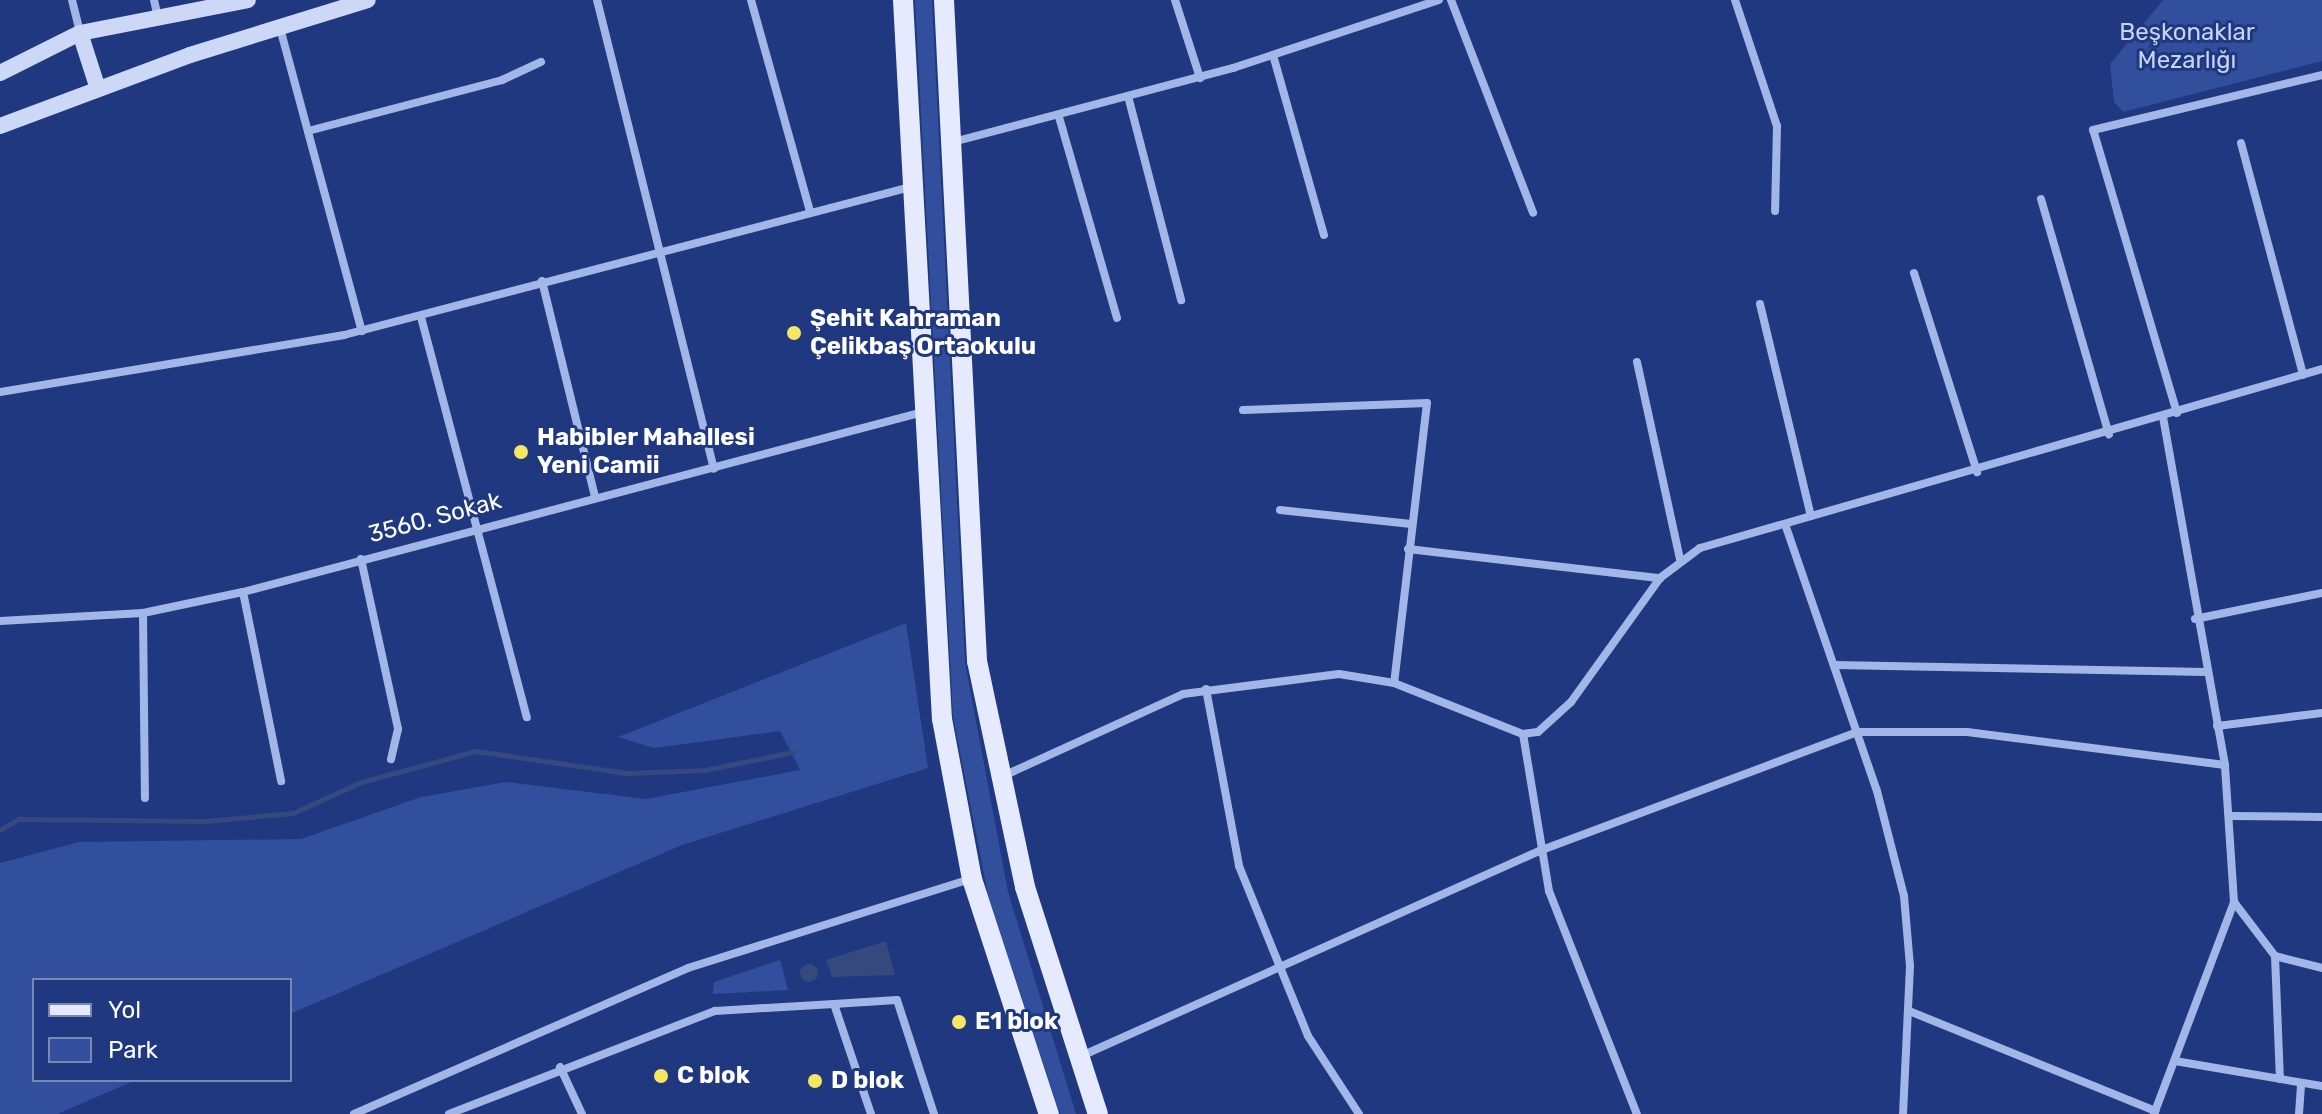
<!DOCTYPE html>
<html>
<head>
<meta charset="utf-8">
<style>
	body { margin:0 }
	#map { position:relative; width:2322px; height:1114px; overflow:hidden; background:#1f387f; font-family:Rubik,sans-serif }
	div>[style] { position:absolute }
	.green>* { inset:0; background:#314f9d }
	.water>* { inset:0; background:#36497e }
	.round { border-radius:50% }
	.stream>* { height:5px; margin:-2.5px; padding:0 2.5px; transform-origin:2.5px; border-radius:2.5px; background:#36497e }
	.street>* { height:8px; margin:-4px; padding:0 4px; transform-origin:4px; border-radius:4px; background:#a2b6e8 }
	.secondary>* { height:16px; margin:-8px; padding:0 8px; transform-origin:8px; border-radius:8px; background:#cdd8f6 }
	.primary>* { height:20px; margin:-10px; padding:0 10px; transform-origin:10px; border-radius:10px; background:#e5eafe }
	.dots>* { width:22px; height:22px; translate:-50% -50%; box-sizing:border-box; border:4px solid #1f387f; border-radius:50% }
	span { translate:-50% -50%; white-space:nowrap; text-align:center; line-height:1.15; -webkit-text-stroke:6px #1f387f; paint-order:stroke }
	.park-label { font-size:24px; color:#c6d4f6 }
	.poi-label { font-size:24px; color:#fff; font-weight:700 }
	.left { translate:0 -50%; text-align:left }
	.street-label { font-size:24px; color:#fff }
	.legend { position:absolute; left:32px; top:978px; width:260px; height:104px; box-sizing:border-box; background:#1f387f; border:2px solid #7988b2; margin:0; padding:10px 14px; list-style:none; font-size:24px; color:#fff }
	.legend li { display:flex; align-items:center; gap:16px; height:40px }
	.legend b { width:40px; border:2px solid #7988b2 }
</style>
</head>
<body>
<div id="map">
	<div class="green">
		<i style="clip-path:polygon(915px 0,932px 0,965px 662px,1008px 892px,1076px 1114px,1060px 1114px,988px 895px,953px 716px)"></i>
		<i style="clip-path:polygon(2163px 0,2322px 0,2322px 61px,2123px 112px,2114px 102px,2110px 64px)"></i>
		<i style="clip-path:polygon(906px 623px,928px 768px,682px 845px,290px 1014px,290px 980px,34px 980px,34px 1080px,136px 1080px,57px 1114px,0 1114px,0 863px,79px 842px,301px 839px,421px 797px,506px 782px,646px 799px,800px 770px,780px 731px,654px 748px,618px 737px)"></i>
		<i style="clip-path:polygon(780px 960px,788px 990px,713px 994px,714px 982px)"></i>
	</div>
	<div class="water">
		<i style="clip-path:polygon(886px 941px,895px 975px,832px 977px,826px 960px)"></i>
		<i class="round" style="left:800px;top:964px;width:18px;height:18px"></i>
	</div>
	<div class="stream">
		<i style="left:0;top:830px;width:21px;rotate:-31deg"></i>
		<i style="left:18px;top:819px;width:188px;rotate:0.6deg"></i>
		<i style="left:206px;top:821px;width:87px;rotate:-5.3deg"></i>
		<i style="left:293px;top:813px;width:75px;rotate:-24.5deg"></i>
		<i style="left:361px;top:782px;width:119px;rotate:-15.1deg"></i>
		<i style="left:476px;top:751px;width:152px;rotate:8.3deg"></i>
		<i style="left:626px;top:773px;width:79px;rotate:-2.2deg"></i>
		<i style="left:705px;top:770px;width:90px;rotate:-11.6deg"></i>
	</div>
	<div class="street">
		<i style="left:72px;top:0;width:34px;rotate:76deg"></i>
		<i style="left:154px;top:0;width:18px;rotate:77deg"></i>
		<i style="left:597px;top:0;width:483px;rotate:76deg"></i>
		<i style="left:751px;top:0;width:220px;rotate:74.4deg"></i>
		<i style="left:1175px;top:0;width:82px;rotate:72.2deg"></i>
		<i style="left:1451px;top:0;width:228px;rotate:68.9deg"></i>
		<i style="left:1735px;top:0;width:133px;rotate:71.6deg"></i>
		<i style="left:1777px;top:126px;width:85px;rotate:91.3deg"></i>
		<i style="left:280px;top:28px;width:314px;rotate:74.9deg"></i>
		<i style="left:1273px;top:55px;width:187px;rotate:74.2deg"></i>
		<i style="left:1128px;top:96px;width:211px;rotate:75.4deg"></i>
		<i style="left:1059px;top:117px;width:209px;rotate:73.9deg"></i>
		<i style="left:308px;top:131px;width:201px;rotate:-14.7deg"></i>
		<i style="left:502px;top:80px;width:43px;rotate:-24.8deg"></i>
		<i style="left:953px;top:142px;width:290px;rotate:-14.8deg"></i>
		<i style="left:1233px;top:68px;width:217px;rotate:-18.3deg"></i>
		<i style="left:2241px;top:143px;width:240px;rotate:75deg"></i>
		<i style="left:2041px;top:199px;width:245px;rotate:73.9deg"></i>
		<i style="left:1914px;top:273px;width:209px;rotate:72.4deg"></i>
		<i style="left:542px;top:281px;width:222px;rotate:76.2deg"></i>
		<i style="left:1760px;top:304px;width:218px;rotate:76.5deg"></i>
		<i style="left:421px;top:317px;width:414px;rotate:75.2deg"></i>
		<i style="left:1637px;top:362px;width:203px;rotate:77.7deg"></i>
		<i style="left:0;top:392px;width:349px;rotate:-9.4deg"></i>
		<i style="left:344px;top:335px;width:586px;rotate:-14.63deg"></i>
		<i style="left:1243px;top:410px;width:184px;rotate:-2.2deg"></i>
		<i style="left:1427px;top:403px;width:282px;rotate:96.7deg"></i>
		<i style="left:2177px;top:413px;width:295px;rotate:-106.5deg"></i>
		<i style="left:2093px;top:130px;width:236px;rotate:-13.5deg"></i>
		<i style="left:1280px;top:510px;width:132px;rotate:6.1deg"></i>
		<i style="left:1785px;top:524px;width:282px;rotate:71deg"></i>
		<i style="left:1877px;top:791px;width:108px;rotate:75.6deg"></i>
		<i style="left:1904px;top:896px;width:70px;rotate:85.1deg"></i>
		<i style="left:1910px;top:966px;width:148px;rotate:92.7deg"></i>
		<i style="left:1408px;top:549px;width:254px;rotate:6.6deg"></i>
		<i style="left:361px;top:559px;width:174px;rotate:77.7deg"></i>
		<i style="left:398px;top:729px;width:31px;rotate:103deg"></i>
		<i style="left:243px;top:592px;width:193px;rotate:78.6deg"></i>
		<i style="left:143px;top:613px;width:185px;rotate:89.4deg"></i>
		<i style="left:2195px;top:619px;width:130px;rotate:-11.6deg"></i>
		<i style="left:0;top:621px;width:143px;rotate:-3.2deg"></i>
		<i style="left:143px;top:613px;width:102px;rotate:-11.9deg"></i>
		<i style="left:243px;top:592px;width:703px;rotate:-14.83deg"></i>
		<i style="left:1835px;top:665px;width:371px;rotate:1.1deg"></i>
		<i style="left:1206px;top:689px;width:180px;rotate:79.4deg"></i>
		<i style="left:1239px;top:866px;width:183px;rotate:67.9deg"></i>
		<i style="left:1308px;top:1036px;width:93px;rotate:56.8deg"></i>
		<i style="left:2217px;top:726px;width:106px;rotate:-7.1deg"></i>
		<i style="left:1523px;top:734px;width:159px;rotate:80.6deg"></i>
		<i style="left:1549px;top:891px;width:240px;rotate:68.5deg"></i>
		<i style="left:1001px;top:777px;width:200px;rotate:-24.5deg"></i>
		<i style="left:1183px;top:694px;width:157px;rotate:-7.3deg"></i>
		<i style="left:1339px;top:674px;width:56px;rotate:9.3deg"></i>
		<i style="left:1394px;top:683px;width:139px;rotate:21.6deg"></i>
		<i style="left:1523px;top:734px;width:15px;rotate:-8deg"></i>
		<i style="left:1538px;top:732px;width:45px;rotate:-42.3deg"></i>
		<i style="left:1571px;top:702px;width:153px;rotate:-54.3deg"></i>
		<i style="left:1660px;top:578px;width:50px;rotate:-36.9deg"></i>
		<i style="left:1700px;top:548px;width:647px;rotate:-16.05deg"></i>
		<i style="left:2231px;top:816px;width:91px;rotate:0.6deg"></i>
		<i style="left:2234px;top:902px;width:68px;rotate:52.8deg"></i>
		<i style="left:2275px;top:956px;width:123px;rotate:87.7deg"></i>
		<i style="left:2275px;top:956px;width:49px;rotate:14.3deg"></i>
		<i style="left:1909px;top:1011px;width:266px;rotate:22.1deg"></i>
		<i style="left:1079px;top:1057px;width:504px;rotate:-24.12deg"></i>
		<i style="left:1539px;top:851px;width:340px;rotate:-20.5deg"></i>
		<i style="left:1857px;top:732px;width:110px"></i>
		<i style="left:1967px;top:732px;width:260px;rotate:7.3deg"></i>
		<i style="left:2175px;top:1061px;width:149px;rotate:9.7deg"></i>
		<i style="left:560px;top:1067px;width:52px;rotate:64.9deg"></i>
		<i style="left:354px;top:1114px;width:365px;rotate:-23.6deg"></i>
		<i style="left:688px;top:968px;width:297px;rotate:-17.5deg"></i>
		<i style="left:449px;top:1114px;width:285px;rotate:-21.2deg"></i>
		<i style="left:715px;top:1011px;width:119px;rotate:-3.4deg"></i>
		<i style="left:871px;top:1114px;width:116px;rotate:-108.6deg"></i>
		<i style="left:834px;top:1004px;width:63px;rotate:-3.6deg"></i>
		<i style="left:897px;top:1000px;width:120px;rotate:72deg"></i>
		<i style="left:2154px;top:1114px;width:227px;rotate:-69.3deg"></i>
		<i style="left:2234px;top:902px;width:137px;rotate:-93.8deg"></i>
		<i style="left:2225px;top:765px;width:353px;rotate:-100.1deg"></i>
		<i style="left:2299px;top:1114px;width:31px;rotate:-86deg"></i>
	</div>
	<div class="secondary">
		<i style="left:80px;top:33px;width:56px;rotate:72.2deg"></i>
		<i style="left:0;top:73px;width:89px;rotate:-26.6deg"></i>
		<i style="left:80px;top:33px;width:171px;rotate:-11.1deg"></i>
		<i style="left:0;top:126px;width:203px;rotate:-20.5deg"></i>
		<i style="left:190px;top:55px;width:186px;rotate:-17.2deg"></i>
	</div>
	<div class="primary">
		<i style="left:903px;top:0;width:720px;rotate:86.9deg"></i>
		<i style="left:942px;top:719px;width:163px;rotate:79.4deg"></i>
		<i style="left:972px;top:879px;width:247px;rotate:71.9deg"></i>
		<i style="left:944px;top:0;width:662px;rotate:87.14deg"></i>
		<i style="left:977px;top:661px;width:231px;rotate:78deg"></i>
		<i style="left:1025px;top:887px;width:238px;rotate:72.2deg"></i>
	</div>
	<div class="dots">
		<i style="left:794px;top:333px;background:#f6e662"></i>
		<i style="left:521px;top:452px;background:#f6e662"></i>
		<i style="left:959px;top:1022px;background:#f6e662"></i>
		<i style="left:661px;top:1076px;background:#f6e662"></i>
		<i style="left:815px;top:1081px;background:#f6e662"></i>
	</div>
	<div class="park-label">
		<span style="left:2187px;top:47px">Beşkonaklar<br>Mezarlığı</span>
	</div>
	<div class="poi-label">
		<span class="left" style="left:810px;top:333px">Şehit Kahraman<br>Çelikbaş Ortaokulu</span>
		<span class="left" style="left:537px;top:452px">Habibler Mahallesi<br>Yeni Camii</span>
		<span class="left" style="left:975px;top:1022px">E1 blok</span>
		<span class="left" style="left:677px;top:1076px">C blok</span>
		<span class="left" style="left:831px;top:1081px">D blok</span>
	</div>
	<div class="street-label">
		<span style="left:435px;top:518px;rotate:-15deg">3560. Sokak</span>
	</div>
	<ul class="legend">
	<li><b style="height:10px;background:#e5eafe"></b>Yol</li>
	<li><b style="height:22px;background:#314f9d"></b>Park</li>
	</ul>
</div>
</body>
</html>
